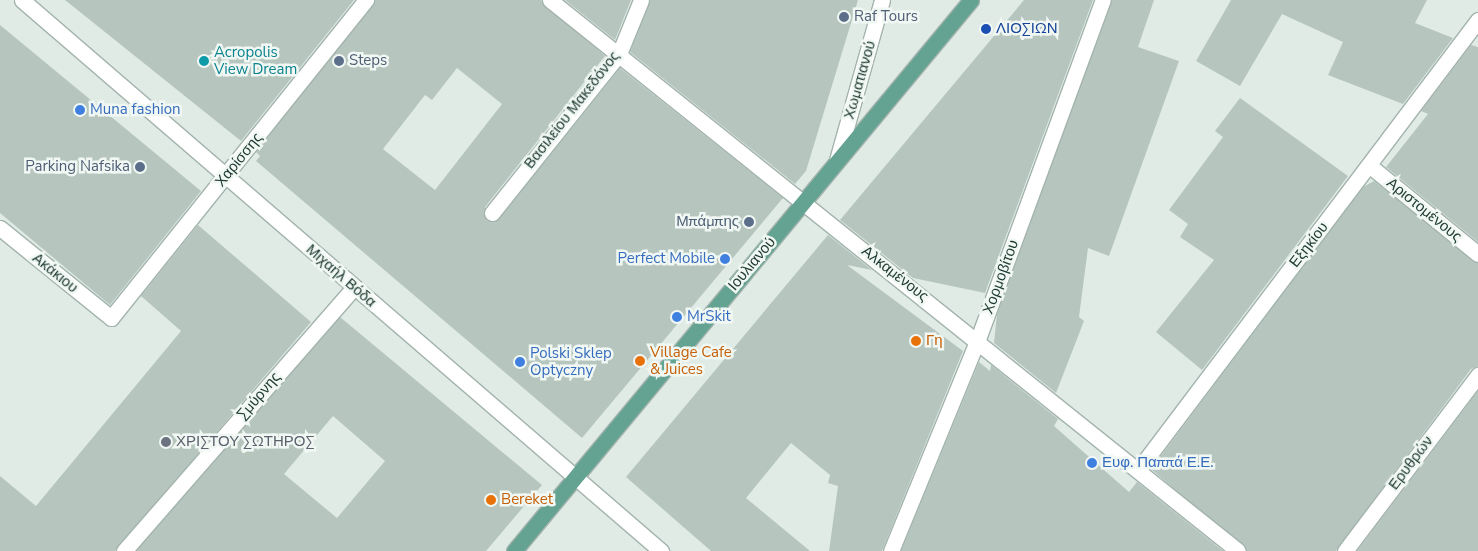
<!DOCTYPE html>
<html>
<head>
<meta charset="utf-8">
<style>
	body { margin:0 }
	#map { position:relative; width:1478px; height:551px; overflow:hidden; background:#e0ebe6; font-family:"Nunito Sans",sans-serif }
	div>[style] { position:absolute }
	.building>* { inset:0; background:#b6c6bf }
	.roads { filter:drop-shadow(1px 0 #a3b3ad) drop-shadow(-1px 0 #a3b3ad) drop-shadow(0 1px #a3b3ad) drop-shadow(0 -1px #a3b3ad) }
	.minor>* { height:15px; margin:-7.5px; padding:0 7.5px; transform-origin:7.5px; border-radius:7.5px; background:#fff }
	.major>* { height:15px; margin:-7.5px; padding:0 7.5px; transform-origin:7.5px; border-radius:7.5px; background:#64a291 }
	.dots>* { width:14px; height:14px; translate:-50% -50%; box-sizing:border-box; border:2px solid #f1f8f4; border-radius:50% }
	span { translate:-50% -50%; white-space:nowrap; text-align:center; line-height:1.15; -webkit-text-stroke:5px #f1f8f4; paint-order:stroke }
	.service-label { font-size:15px; color:#4e5e75 }
	.left { translate:0 -50%; text-align:left }
	.right { translate:-100% -50%; text-align:right }
	.transit-label { font-size:15px; color:#164399 }
	.culture-label { font-size:15px; color:#0d838f }
	.street-label { font-size:15px; color:#213c34 }
	.shop-label { font-size:15px; color:#366cbe }
	.food-label { font-size:15px; color:#c56008 }
	.worship-label { font-size:15px; color:#5b616d }
</style>
</head>
<body>
<div id="map">
	<div class="building">
		<i style="clip-path:polygon(65px 0,354px 0,241px 141px)"></i>
		<i style="clip-path:polygon(evenodd,375px 0,541px 0,605px 56px,485px 207px,487px 221px,499px 219px,620px 68px,783px 198px,582px 438px,256px 161px,260px 156px,256px 152px,375px 0,457px 68px,502px 104px,435px 190px,383px 149px,425px 95px,432px 100px,457px 68px)"></i>
		<i style="clip-path:polygon(565px 0,631px 0,615px 40px)"></i>
		<i style="clip-path:polygon(650px 0,858px 0,806px 171px,795px 184px,630px 52px)"></i>
		<i style="clip-path:polygon(1024px 0,1093px 0,985px 293px,913px 278px,840px 220px)"></i>
		<i style="clip-path:polygon(1112px 0,1154px 0,1138px 47px,1179px 61px,1109px 256px,1088px 248px,1079px 317px,1084px 321px,1056px 393px,994px 343px,997px 314px)"></i>
		<i style="clip-path:polygon(1231px 0,1427px 0,1415px 23px,1453px 38px,1403px 104px,1328px 75px,1343px 42px,1282px 14px,1240px 86px,1196px 61px)"></i>
		<i style="clip-path:polygon(0 25px,201px 191px,110px 305px,0 213px)"></i>
		<i style="clip-path:polygon(1471px 45px,1478px 47px,1478px 242px,1386px 167px,1428px 114px,1421px 111px)"></i>
		<i style="clip-path:polygon(1240px 98px,1348px 176px,1202px 370px,1156px 332px,1214px 260px,1180px 237px,1188px 224px,1169px 210px,1223px 137px,1215px 131px)"></i>
		<i style="clip-path:polygon(1374px 181px,1478px 263px,1478px 366px,1471px 369px,1336px 551px,1247px 551px,1151px 469px,1363px 187px)"></i>
		<i style="clip-path:polygon(198px 225px,311px 322px,115px 551px,0 551px,0 476px,36px 506px,181px 331px,141px 296px)"></i>
		<i style="clip-path:polygon(828px 235px,872px 270px,847px 265px,963px 351px,882px 551px,829px 551px,838px 486px,828px 483px,830px 475px,791px 443px,746px 498px,810px 551px,711px 551px,626px 477px)"></i>
		<i style="clip-path:polygon(evenodd,340px 317px,542px 485px,486px 551px,136px 551px,340px 317px,333px 416px,385px 461px,337px 518px,284px 474px,333px 416px)"></i>
		<i style="clip-path:polygon(979px 362px,990px 371px,991px 365px,1058px 419px,1054px 426px,1129px 492px,1137px 482px,1223px 551px,901px 551px)"></i>
		<i style="clip-path:polygon(1478px 391px,1478px 551px,1357px 551px)"></i>
	</div>
	<div class="roads">
		<div class="minor">
			<i style="left:22px;top:0;width:844px;rotate:40.77deg"></i>
			<i style="left:550px;top:0;width:881px;rotate:38.69deg"></i>
			<i style="left:837px;top:160px;width:166px;rotate:-74.3deg"></i>
			<i style="left:1370px;top:166px;width:139px;rotate:39.2deg"></i>
			<i style="left:492px;top:213px;width:203px;rotate:-51.4deg"></i>
			<i style="left:619px;top:54px;width:58px;rotate:-67.8deg"></i>
			<i style="left:0;top:228px;width:143px;rotate:39deg"></i>
			<i style="left:111px;top:318px;width:408px;rotate:-51.3deg"></i>
			<i style="left:1138px;top:470px;width:564px;rotate:-52.93deg"></i>
			<i style="left:124px;top:551px;width:350px;rotate:-48.9deg"></i>
			<i style="left:891px;top:551px;width:229px;rotate:-67.7deg"></i>
			<i style="left:978px;top:339px;width:361px;rotate:-69.8deg"></i>
			<i style="left:1345px;top:551px;width:221px;rotate:-52.9deg"></i>
		</div>
		<div class="major">
			<i style="left:514px;top:551px;width:716px;rotate:-50.33deg"></i>
		</div>
	</div>
	<div class="dots">
		<i style="left:844px;top:17px;background:#5c6f8a"></i>
		<i style="left:986px;top:29px;background:#1a4fb4"></i>
		<i style="left:204px;top:61px;background:#0f9aa8"></i>
		<i style="left:339px;top:61px;background:#5c6f8a"></i>
		<i style="left:80px;top:110px;background:#3f7fe0"></i>
		<i style="left:140px;top:167px;background:#5c6f8a"></i>
		<i style="left:749px;top:222px;background:#5c6f8a"></i>
		<i style="left:725px;top:259px;background:#3f7fe0"></i>
		<i style="left:677px;top:317px;background:#3f7fe0"></i>
		<i style="left:916px;top:341px;background:#e8710a"></i>
		<i style="left:640px;top:361px;background:#e8710a"></i>
		<i style="left:520px;top:362px;background:#3f7fe0"></i>
		<i style="left:166px;top:442px;background:#6b7280"></i>
		<i style="left:1092px;top:463px;background:#3f7fe0"></i>
		<i style="left:491px;top:500px;background:#e8710a"></i>
	</div>
	<div class="service-label">
		<span class="left" style="left:854px;top:17px">Raf Tours</span>
		<span class="left" style="left:349px;top:61px">Steps</span>
		<span class="right" style="left:130px;top:167px">Parking Nafsika</span>
		<span class="right" style="left:739px;top:222px">Μπάμπης</span>
	</div>
	<div class="transit-label">
		<span class="left" style="left:996px;top:29px">ΛΙΟΣΙΩΝ</span>
	</div>
	<div class="culture-label">
		<span class="left" style="left:214px;top:61px">Acropolis<br>View Dream</span>
	</div>
	<div class="street-label">
		<span style="left:860px;top:80px;rotate:-74deg">Χωματιανού</span>
		<span style="left:572px;top:110px;rotate:-52deg">Βασιλείου Μακεδόνος</span>
		<span style="left:239px;top:160px;rotate:-51deg">Χαρίσσης</span>
		<span style="left:1424px;top:210px;rotate:39deg">Αριστομένους</span>
		<span style="left:1309px;top:245px;rotate:-52deg">Εξηκίου</span>
		<span style="left:752px;top:264px;rotate:-50deg">Ιουλιανού</span>
		<span style="left:55px;top:273px;rotate:39deg">Ακάκιου</span>
		<span style="left:895px;top:274px;rotate:38deg">Αλκαμένους</span>
		<span style="left:341px;top:276px;rotate:41deg">Μιχαήλ Βόδα</span>
		<span style="left:1001px;top:277px;rotate:-70deg">Χορμοβίτου</span>
		<span style="left:259px;top:396px;rotate:-49deg">Σμύρνης</span>
		<span style="left:1411px;top:463px;rotate:-53deg">Ερυθρών</span>
	</div>
	<div class="shop-label">
		<span class="left" style="left:90px;top:110px">Muna fashion</span>
		<span class="right" style="left:715px;top:259px">Perfect Mobile</span>
		<span class="left" style="left:687px;top:317px">MrSkit</span>
		<span class="left" style="left:530px;top:362px">Polski Sklep<br>Optyczny</span>
		<span class="left" style="left:1102px;top:463px">Ευφ. Παππά Ε.Ε.</span>
	</div>
	<div class="food-label">
		<span class="left" style="left:926px;top:341px">Γη</span>
		<span class="left" style="left:650px;top:361px">Village Cafe<br>&amp; Juices</span>
		<span class="left" style="left:501px;top:500px">Bereket</span>
	</div>
	<div class="worship-label">
		<span class="left" style="left:176px;top:442px">ΧΡΙΣΤΟΥ ΣΩΤΗΡΟΣ</span>
	</div>
</div>
</body>
</html>
